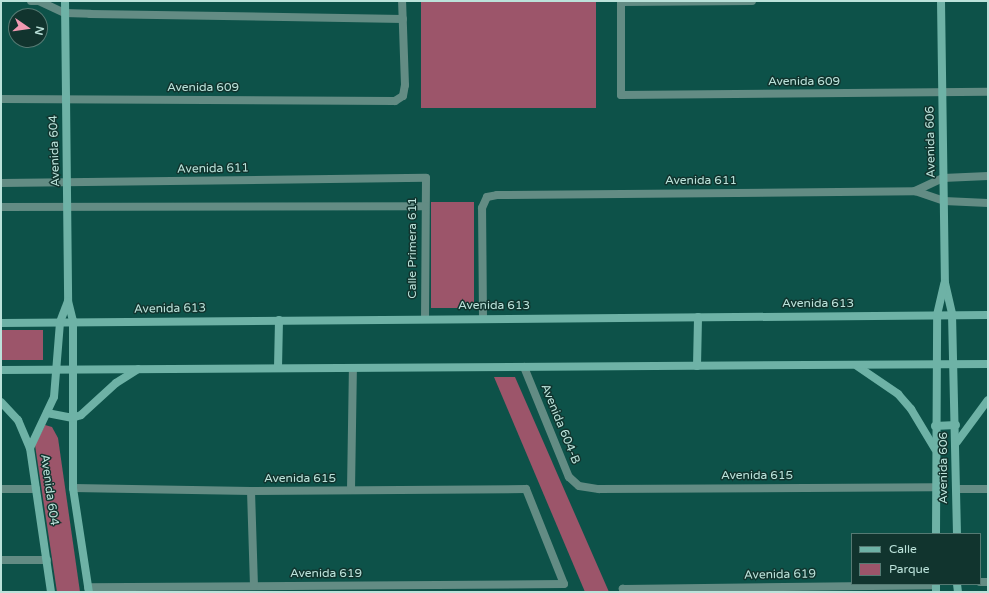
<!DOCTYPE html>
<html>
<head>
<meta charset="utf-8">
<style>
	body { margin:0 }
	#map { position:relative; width:989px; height:593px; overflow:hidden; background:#0d5249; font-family:"Varela Round",sans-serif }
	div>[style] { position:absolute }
	.green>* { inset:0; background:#9c556a; transform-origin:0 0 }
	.street>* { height:8px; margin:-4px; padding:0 4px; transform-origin:4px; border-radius:4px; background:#638c84 }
	.secondary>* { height:8px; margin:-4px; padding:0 4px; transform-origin:4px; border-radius:4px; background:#6eb2a6 }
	span { translate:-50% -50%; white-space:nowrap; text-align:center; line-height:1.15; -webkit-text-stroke:3px #11342e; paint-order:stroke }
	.street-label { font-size:12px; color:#bbe2da }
	.frame { position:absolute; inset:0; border:2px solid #bbe2da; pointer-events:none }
	.legend { position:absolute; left:851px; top:533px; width:130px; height:52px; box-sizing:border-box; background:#11342e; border:1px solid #557a73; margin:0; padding:5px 7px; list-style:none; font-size:12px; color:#bbe2da }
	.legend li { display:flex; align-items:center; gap:8px; height:20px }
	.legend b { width:20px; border:1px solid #557a73 }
	.north { position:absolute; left:8px; top:8px; width:40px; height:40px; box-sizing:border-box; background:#11342e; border:1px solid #557a73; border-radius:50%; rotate:103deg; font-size:11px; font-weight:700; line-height:16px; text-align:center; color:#bbe2da }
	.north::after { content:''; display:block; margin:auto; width:14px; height:18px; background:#f19ab2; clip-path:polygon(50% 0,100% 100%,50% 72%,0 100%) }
</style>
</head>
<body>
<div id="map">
	<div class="green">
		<i style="left:421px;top:1px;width:175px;height:107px"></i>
		<i style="left:474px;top:202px;width:106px;height:43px;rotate:90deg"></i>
		<i style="left:1px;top:330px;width:42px;height:30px"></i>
		<i style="clip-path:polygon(494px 377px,515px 377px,609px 592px,585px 592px)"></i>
		<i style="clip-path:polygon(45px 425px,52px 427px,58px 438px,80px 592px,57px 592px,35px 445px)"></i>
	</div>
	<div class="street">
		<i style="left:31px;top:1px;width:8px"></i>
		<i style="left:39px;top:1px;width:29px;rotate:25deg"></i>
		<i style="left:65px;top:13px;width:25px;rotate:2deg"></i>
		<i style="left:90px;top:14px;width:313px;rotate:0.9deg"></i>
		<i style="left:752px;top:1px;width:131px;rotate:179.6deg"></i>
		<i style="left:621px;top:2px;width:93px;rotate:90deg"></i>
		<i style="left:621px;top:95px;width:367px;rotate:-0.5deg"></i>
		<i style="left:1px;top:99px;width:394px;rotate:0.3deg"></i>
		<i style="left:395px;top:101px;width:9px;rotate:-32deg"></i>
		<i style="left:403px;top:96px;width:11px;rotate:-80deg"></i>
		<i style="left:405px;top:85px;width:84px;rotate:-92deg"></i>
		<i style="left:1px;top:183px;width:425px;rotate:-0.7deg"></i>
		<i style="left:426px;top:178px;width:140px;rotate:90.4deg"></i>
		<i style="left:915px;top:191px;width:31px;rotate:-25deg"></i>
		<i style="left:943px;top:178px;width:45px;rotate:-2.5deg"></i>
		<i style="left:1px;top:207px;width:424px;rotate:-0.1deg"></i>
		<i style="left:483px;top:318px;width:110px;rotate:-90.5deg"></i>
		<i style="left:482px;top:208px;width:12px;rotate:-66deg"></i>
		<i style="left:487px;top:197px;width:10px;rotate:-11deg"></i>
		<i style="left:497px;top:195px;width:418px;rotate:-0.5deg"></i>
		<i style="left:915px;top:191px;width:31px;rotate:19deg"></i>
		<i style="left:944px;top:201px;width:44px;rotate:2.6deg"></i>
		<i style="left:524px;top:367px;width:119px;rotate:67.8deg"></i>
		<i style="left:569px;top:477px;width:13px;rotate:42deg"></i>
		<i style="left:579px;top:486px;width:20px;rotate:9deg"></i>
		<i style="left:599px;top:489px;width:336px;rotate:-0.3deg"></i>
		<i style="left:73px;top:488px;width:178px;rotate:1deg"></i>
		<i style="left:251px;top:491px;width:275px;rotate:-0.4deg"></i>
		<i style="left:526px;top:489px;width:102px;rotate:68.2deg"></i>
		<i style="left:564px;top:584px;width:476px;rotate:179.6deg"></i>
		<i style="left:1px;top:489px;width:35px"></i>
		<i style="left:956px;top:489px;width:32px"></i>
		<i style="left:351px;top:490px;width:122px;rotate:-89.1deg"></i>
		<i style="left:251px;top:491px;width:95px;rotate:88.2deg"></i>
		<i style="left:1px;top:560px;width:46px"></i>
		<i style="left:980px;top:582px;width:8px"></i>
		<i style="left:625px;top:592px;width:4px;rotate:-124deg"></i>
		<i style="left:623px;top:589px;width:313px;rotate:-0.7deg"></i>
	</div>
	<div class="secondary">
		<i style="left:65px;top:1px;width:300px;rotate:89.4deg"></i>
		<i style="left:68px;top:301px;width:21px;rotate:76deg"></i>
		<i style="left:73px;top:321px;width:167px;rotate:90deg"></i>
		<i style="left:73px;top:488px;width:105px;rotate:81.3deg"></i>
		<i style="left:941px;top:1px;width:282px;rotate:89.2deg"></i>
		<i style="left:945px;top:283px;width:32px;rotate:77deg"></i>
		<i style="left:952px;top:314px;width:220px;rotate:88.7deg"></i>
		<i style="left:1px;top:323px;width:987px;rotate:-0.46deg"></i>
		<i style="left:697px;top:366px;width:49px;rotate:-88.8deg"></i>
		<i style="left:857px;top:366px;width:50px;rotate:34.3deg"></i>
		<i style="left:898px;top:394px;width:20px;rotate:49deg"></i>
		<i style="left:911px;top:409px;width:47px;rotate:59deg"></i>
		<i style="left:278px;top:368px;width:48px;rotate:-88.8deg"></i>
		<i style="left:1px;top:370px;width:987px;rotate:-0.35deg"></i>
		<i style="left:1px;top:402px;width:25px;rotate:47deg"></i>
		<i style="left:18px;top:420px;width:30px;rotate:67deg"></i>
		<i style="left:47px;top:413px;width:25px;rotate:11deg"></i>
		<i style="left:72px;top:418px;width:9px;rotate:-18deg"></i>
		<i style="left:81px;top:415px;width:47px;rotate:-42.4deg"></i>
		<i style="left:116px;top:383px;width:26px;rotate:-32deg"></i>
		<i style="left:935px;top:426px;width:21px;rotate:-3deg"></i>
		<i style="left:957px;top:442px;width:52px;rotate:-53.6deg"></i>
		<i style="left:936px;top:534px;width:219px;rotate:-89.7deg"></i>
		<i style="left:937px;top:315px;width:32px;rotate:-77deg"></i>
		<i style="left:957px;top:584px;width:8px;rotate:83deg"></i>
		<i style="left:51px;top:592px;width:146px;rotate:-98.3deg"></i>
		<i style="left:30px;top:448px;width:56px;rotate:-64.8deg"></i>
		<i style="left:54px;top:397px;width:75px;rotate:-85.4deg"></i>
		<i style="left:60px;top:322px;width:22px;rotate:-69deg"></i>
		<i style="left:936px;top:592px;width:8px;rotate:-90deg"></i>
	</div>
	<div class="street-label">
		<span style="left:804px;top:82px">Avenida 609</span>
		<span style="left:203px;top:88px">Avenida 609</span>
		<span style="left:931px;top:142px;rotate:-91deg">Avenida 606</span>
		<span style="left:55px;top:151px;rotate:-92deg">Avenida 604</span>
		<span style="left:213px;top:169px;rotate:-1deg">Avenida 611</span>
		<span style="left:701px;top:181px">Avenida 611</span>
		<span style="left:413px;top:248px;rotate:-90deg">Calle Primera 611</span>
		<span style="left:818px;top:304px">Avenida 613</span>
		<span style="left:494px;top:306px">Avenida 613</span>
		<span style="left:170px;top:309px;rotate:-1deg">Avenida 613</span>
		<span style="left:560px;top:424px;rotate:68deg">Avenida 604-B</span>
		<span style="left:944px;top:468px;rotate:-90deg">Avenida 606</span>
		<span style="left:757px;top:476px">Avenida 615</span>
		<span style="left:300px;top:479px">Avenida 615</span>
		<span style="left:49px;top:490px;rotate:82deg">Avenida 604</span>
		<span style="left:326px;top:574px">Avenida 619</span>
		<span style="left:780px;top:575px;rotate:-1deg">Avenida 619</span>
	</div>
	<div class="frame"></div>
	<ul class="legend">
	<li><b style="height:5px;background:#6eb2a6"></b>Calle</li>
	<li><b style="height:11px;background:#9c556a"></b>Parque</li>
	</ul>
	<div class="north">N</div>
</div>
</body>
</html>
